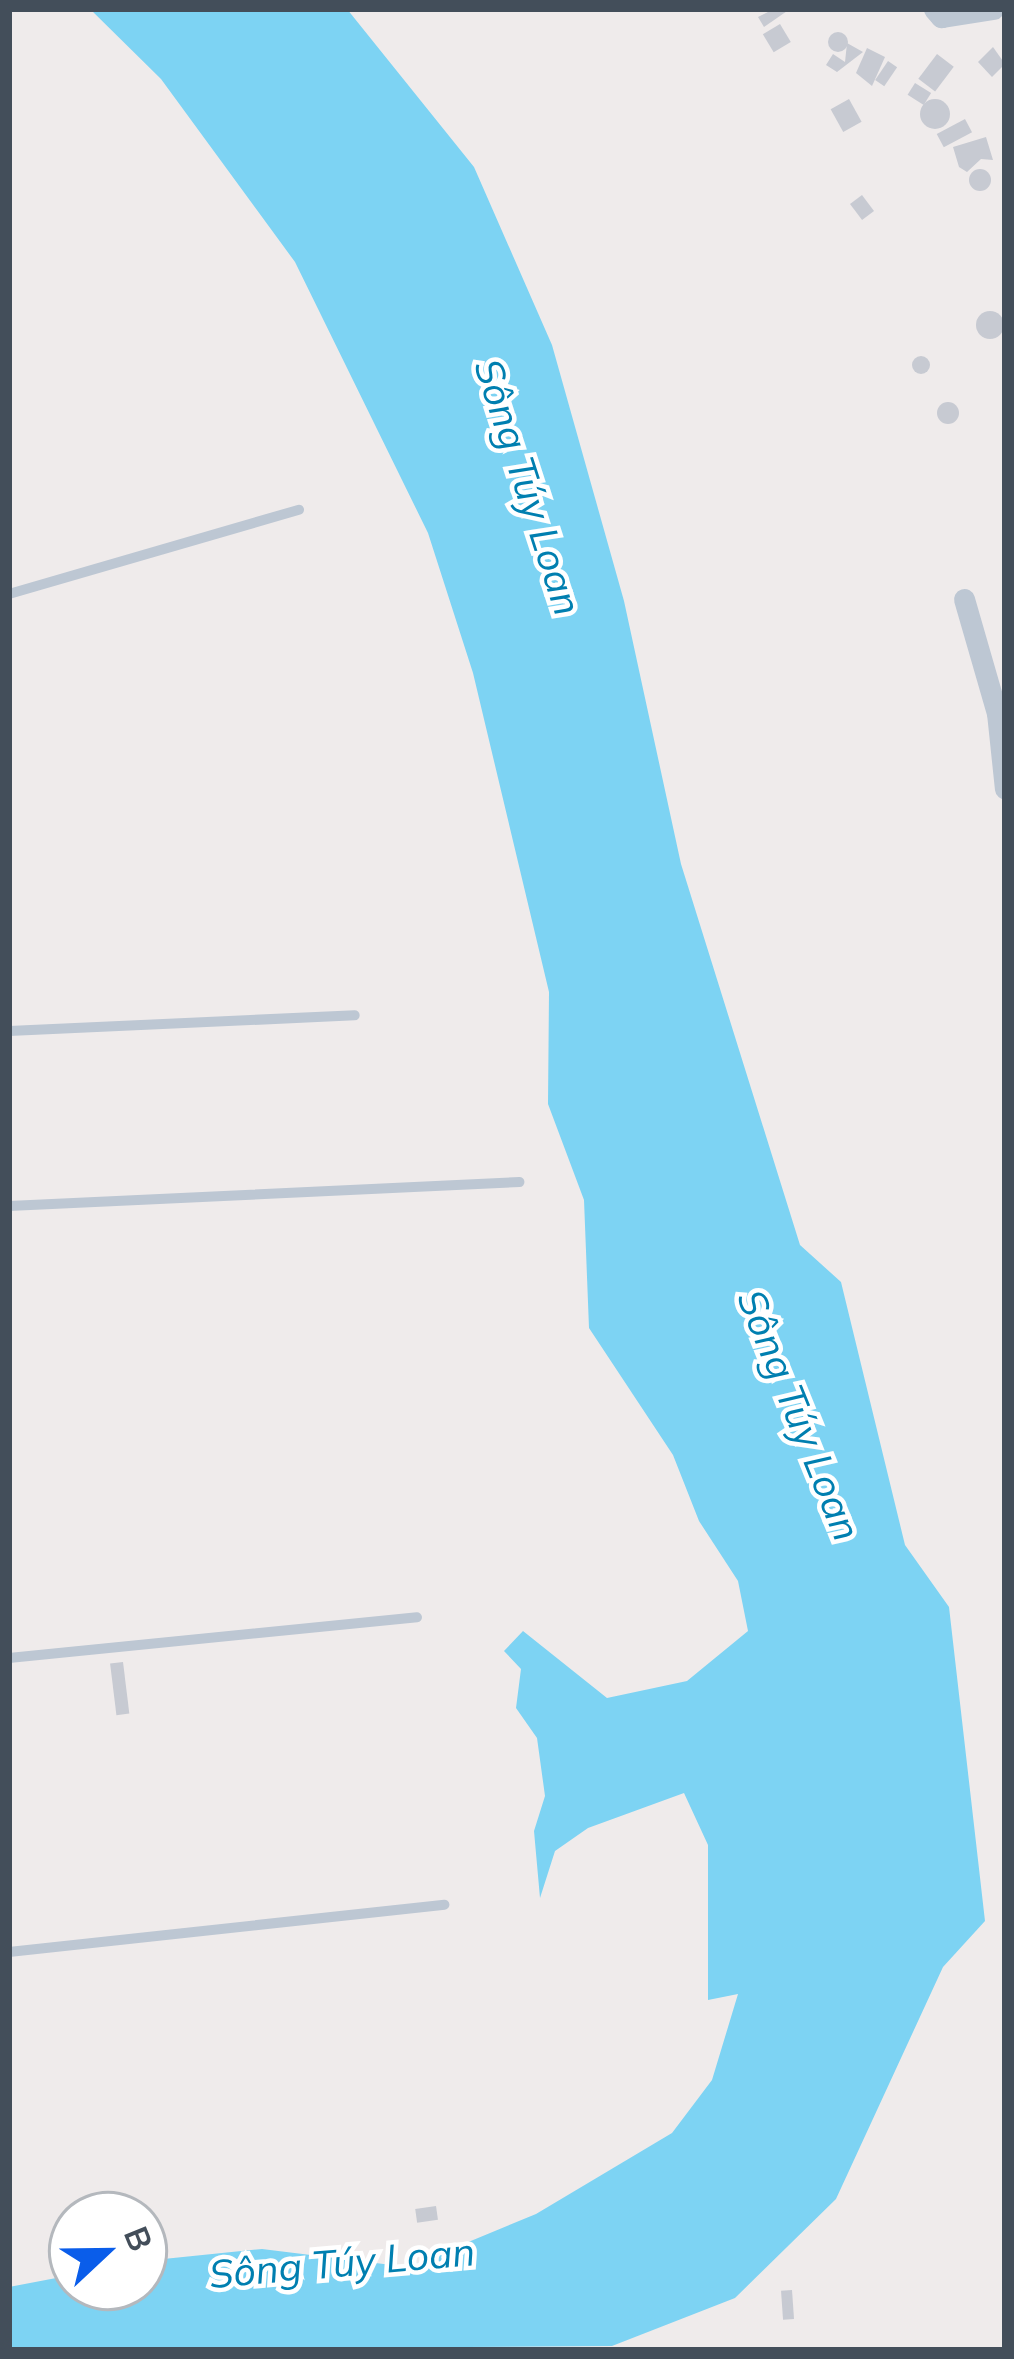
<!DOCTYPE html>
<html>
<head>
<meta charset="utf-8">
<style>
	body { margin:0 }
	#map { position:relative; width:1014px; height:2359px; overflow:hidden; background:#efebeb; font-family:Mulish,sans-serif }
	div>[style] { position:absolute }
	.water>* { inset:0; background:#7dd3f3 }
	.building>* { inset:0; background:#c7cad2; transform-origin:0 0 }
	.round { border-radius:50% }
	.service>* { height:10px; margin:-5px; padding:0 5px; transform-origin:5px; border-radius:5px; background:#bdc7d3 }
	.minor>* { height:21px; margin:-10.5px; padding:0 10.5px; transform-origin:10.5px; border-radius:10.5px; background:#bdc7d3 }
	span { translate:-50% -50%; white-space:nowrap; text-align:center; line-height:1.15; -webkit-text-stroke:9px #fff; paint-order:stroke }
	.water-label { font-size:39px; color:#007fb0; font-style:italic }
	.frame { position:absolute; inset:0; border:12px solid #434e5a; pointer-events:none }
	.north { position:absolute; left:48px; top:2191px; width:120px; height:120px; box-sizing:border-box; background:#fff; border:3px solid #b4b8bd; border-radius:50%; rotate:68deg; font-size:33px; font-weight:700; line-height:48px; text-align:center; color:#434e5a }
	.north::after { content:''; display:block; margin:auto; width:42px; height:54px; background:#0a5dea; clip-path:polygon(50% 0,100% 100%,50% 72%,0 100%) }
</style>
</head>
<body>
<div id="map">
	<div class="water">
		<i style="clip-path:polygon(90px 9px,347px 9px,474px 167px,552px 345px,624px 601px,681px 864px,800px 1245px,841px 1282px,905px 1545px,949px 1607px,985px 1921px,943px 1967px,836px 2199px,735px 2298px,612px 2346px,9px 2350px,9px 2287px,72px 2275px,72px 2287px,144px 2287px,144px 2261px,262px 2249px,408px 2267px,536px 2214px,672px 2133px,712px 2080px,738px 1994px,708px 2000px,708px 1845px,684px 1793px,588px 1828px,555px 1851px,540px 1898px,534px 1831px,545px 1796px,537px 1738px,516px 1708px,521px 1669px,504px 1651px,523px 1631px,607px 1698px,687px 1681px,748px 1631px,738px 1581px,699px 1521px,673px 1455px,589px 1328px,584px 1200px,548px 1104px,549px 992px,473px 673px,428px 533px,295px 262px,161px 79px)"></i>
	</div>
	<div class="building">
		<i style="clip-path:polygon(774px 9px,790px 9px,764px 27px,758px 17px)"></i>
		<i style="left:780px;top:24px;width:21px;height:20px;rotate:59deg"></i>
		<i class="round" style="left:828px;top:32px;width:20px;height:20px"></i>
		<i style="clip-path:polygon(847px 43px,863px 52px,837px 72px,826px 65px,833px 54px,845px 62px)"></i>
		<i style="clip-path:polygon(993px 47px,1005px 64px,992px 77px,978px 62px)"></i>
		<i style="clip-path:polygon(867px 48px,885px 57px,872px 86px,856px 73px)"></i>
		<i style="left:937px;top:54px;width:21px;height:31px;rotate:37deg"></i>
		<i style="left:888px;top:61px;width:11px;height:23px;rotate:34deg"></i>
		<i style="left:915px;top:83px;width:19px;height:14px;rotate:32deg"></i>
		<i style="left:849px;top:99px;width:26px;height:21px;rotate:61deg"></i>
		<i class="round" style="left:920px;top:99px;width:30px;height:30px"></i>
		<i style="left:965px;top:119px;width:15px;height:32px;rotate:62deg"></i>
		<i style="clip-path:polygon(986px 137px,993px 160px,981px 159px,967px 172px,959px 167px,953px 147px)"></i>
		<i class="round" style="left:969px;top:169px;width:22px;height:22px"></i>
		<i style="left:862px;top:195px;width:20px;height:15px;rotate:53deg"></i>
		<i class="round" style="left:976px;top:311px;width:28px;height:28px"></i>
		<i class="round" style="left:912px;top:356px;width:18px;height:18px"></i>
		<i class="round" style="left:937px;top:402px;width:22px;height:22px"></i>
		<i style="left:123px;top:1662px;width:52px;height:13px;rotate:83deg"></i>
		<i style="left:436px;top:2206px;width:14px;height:21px;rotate:82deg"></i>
		<i style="left:792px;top:2290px;width:29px;height:11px;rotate:86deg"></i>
	</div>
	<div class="service">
		<i style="left:9px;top:594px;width:302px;rotate:-16.2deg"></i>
		<i style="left:9px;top:1031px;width:346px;rotate:-2.6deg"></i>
		<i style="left:9px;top:1206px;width:511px;rotate:-2.69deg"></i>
		<i style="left:9px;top:1658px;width:410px;rotate:-5.7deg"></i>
		<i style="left:9px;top:1952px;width:438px;rotate:-6.2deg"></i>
	</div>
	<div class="minor">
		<i style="left:934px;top:9px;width:11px;rotate:49deg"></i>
		<i style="left:941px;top:17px;width:53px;rotate:-8.7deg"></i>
		<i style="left:964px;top:599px;width:119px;rotate:73.9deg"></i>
		<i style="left:997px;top:713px;width:76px;rotate:84deg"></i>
	</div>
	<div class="water-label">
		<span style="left:528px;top:487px;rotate:72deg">Sông Túy Loan</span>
		<span style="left:799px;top:1415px;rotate:68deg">Sông Túy Loan</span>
		<span style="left:342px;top:2263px;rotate:-5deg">Sông Túy Loan</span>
	</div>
	<div class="frame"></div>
	<div class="north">B</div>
</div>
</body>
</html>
